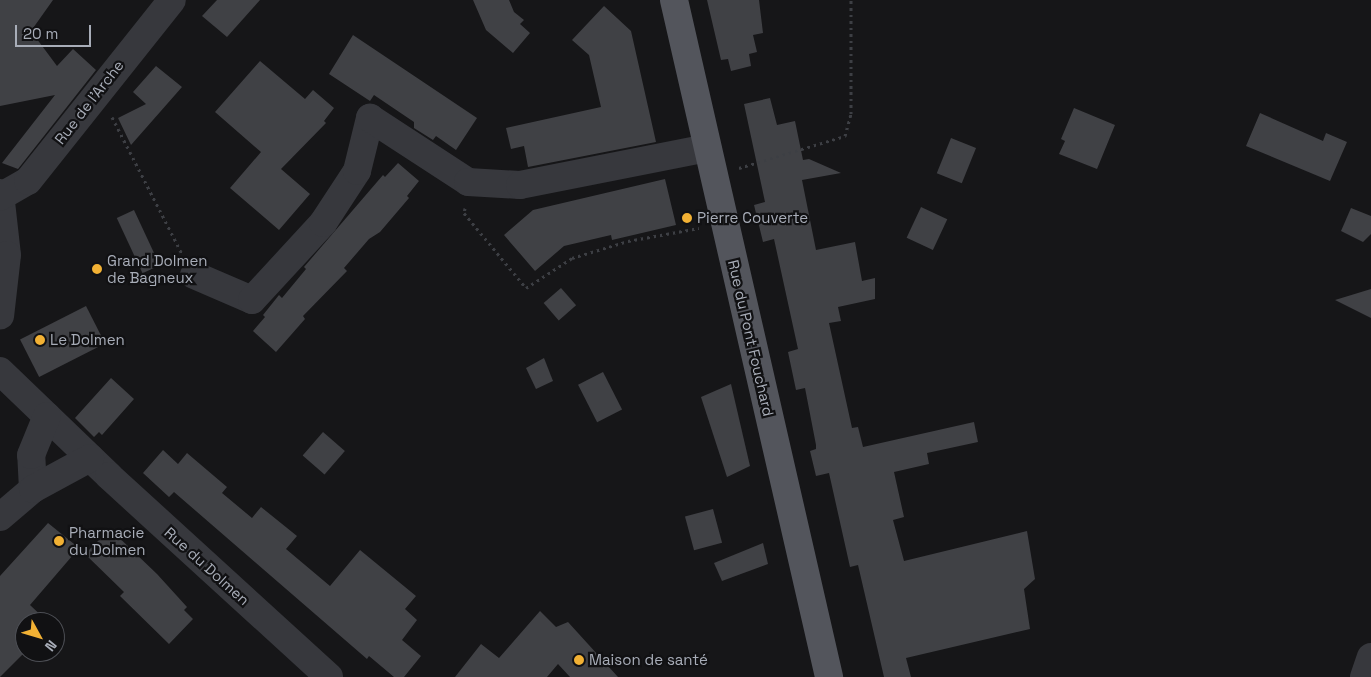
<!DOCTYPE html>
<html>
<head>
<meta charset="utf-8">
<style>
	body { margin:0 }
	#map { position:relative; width:1371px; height:677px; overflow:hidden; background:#161618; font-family:"Space Grotesk",sans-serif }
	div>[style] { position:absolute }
	.building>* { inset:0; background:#404145; transform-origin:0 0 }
	.path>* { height:3px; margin-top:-1.5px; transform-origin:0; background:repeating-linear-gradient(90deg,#3d3f44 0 2.5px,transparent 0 6.5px) }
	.minor>* { height:28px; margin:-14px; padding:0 14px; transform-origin:14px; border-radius:14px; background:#37383d }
	.major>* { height:28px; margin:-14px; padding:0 14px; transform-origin:14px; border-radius:14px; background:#53555c }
	.dots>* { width:14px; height:14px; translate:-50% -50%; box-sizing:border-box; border:2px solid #111113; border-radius:50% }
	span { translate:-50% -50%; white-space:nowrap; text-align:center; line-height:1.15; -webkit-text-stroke:4.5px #111113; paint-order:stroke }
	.street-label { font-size:15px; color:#a8adb8 }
	.poi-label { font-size:15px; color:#a8adb8 }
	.left { translate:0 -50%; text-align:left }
	.north { position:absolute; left:15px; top:612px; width:50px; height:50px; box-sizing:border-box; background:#111113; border:1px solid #4d4f55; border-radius:50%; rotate:129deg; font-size:14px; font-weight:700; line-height:20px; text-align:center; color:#a8adb8 }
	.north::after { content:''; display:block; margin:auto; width:18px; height:22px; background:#f2b134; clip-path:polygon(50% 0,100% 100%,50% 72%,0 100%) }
	.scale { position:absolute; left:15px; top:25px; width:76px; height:22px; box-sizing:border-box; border:2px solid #a8adb8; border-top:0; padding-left:6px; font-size:15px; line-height:18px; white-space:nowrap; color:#a8adb8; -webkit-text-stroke:4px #111113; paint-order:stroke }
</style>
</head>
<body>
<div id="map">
	<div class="building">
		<i style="clip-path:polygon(0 0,53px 0,31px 31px,57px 66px,73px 49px,96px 70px,18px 169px,2px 163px,55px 95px,0 106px)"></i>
		<i style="clip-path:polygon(217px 0,260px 0,227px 37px,202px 16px)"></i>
		<i style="clip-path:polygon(473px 0,509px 0,514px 12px,524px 20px,520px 24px,530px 33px,513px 53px,486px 30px)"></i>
		<i style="clip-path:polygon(707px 0,759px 0,763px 33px,753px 35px,757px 52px,749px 54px,751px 66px,731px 71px,728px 59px,721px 60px)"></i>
		<i style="clip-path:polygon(604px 6px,631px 31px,656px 142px,528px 167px,524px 146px,511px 149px,506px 128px,601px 107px,589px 55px,572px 40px)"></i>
		<i style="clip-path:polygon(353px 35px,477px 118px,456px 150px,436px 136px,433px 140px,414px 128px,414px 122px,374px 95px,370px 101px,329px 74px)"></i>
		<i style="clip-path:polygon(260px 61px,305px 99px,313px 90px,334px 108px,324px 121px,326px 123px,281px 169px,310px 194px,279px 230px,230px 188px,261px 152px,215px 112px)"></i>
		<i style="clip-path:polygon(156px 66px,182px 87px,131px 145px,118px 118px,146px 104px,133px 92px)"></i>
		<i style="clip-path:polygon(770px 98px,777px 125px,795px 121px,803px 160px,809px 159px,841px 173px,802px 180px,816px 250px,855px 242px,862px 281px,875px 278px,875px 299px,838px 307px,841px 321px,829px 323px,852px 428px,858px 427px,863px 447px,974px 422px,978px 442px,927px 453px,929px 464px,894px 472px,904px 517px,893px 520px,904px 561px,1027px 531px,1035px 579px,1024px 589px,1030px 629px,906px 658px,911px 677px,884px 677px,858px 565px,850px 567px,829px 473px,816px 476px,810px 451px,816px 449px,816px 445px,805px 388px,796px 390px,788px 352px,798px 349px,774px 239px,763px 242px,754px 205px,765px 202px,744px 104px)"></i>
		<i style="clip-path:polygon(1074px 108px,1115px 125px,1097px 169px,1059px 154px,1065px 141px,1061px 139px)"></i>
		<i style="clip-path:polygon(1260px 113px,1323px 141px,1326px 133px,1347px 142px,1330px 181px,1246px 146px)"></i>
		<i style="left:951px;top:138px;width:27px;height:38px;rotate:22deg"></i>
		<i style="clip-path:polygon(398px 163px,419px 181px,407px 196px,409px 198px,380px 232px,369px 239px,344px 268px,347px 271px,303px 316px,305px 319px,276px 352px,253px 331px,265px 317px,263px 315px,279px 295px,282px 298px,306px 269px,304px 267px,383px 175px,385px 177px)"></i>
		<i style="clip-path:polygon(665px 179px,676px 225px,612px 240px,611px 235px,564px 246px,535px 271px,504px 235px,533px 210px)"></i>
		<i style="left:921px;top:207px;width:29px;height:34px;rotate:25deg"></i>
		<i style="clip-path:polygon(1351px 208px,1371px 216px,1371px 234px,1363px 242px,1341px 231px)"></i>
		<i style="left:134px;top:210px;width:61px;height:19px;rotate:65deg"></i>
		<i style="left:561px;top:288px;width:23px;height:23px;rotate:49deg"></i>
		<i style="clip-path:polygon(1371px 289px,1371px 318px,1335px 300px)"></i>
		<i style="left:86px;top:306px;width:42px;height:74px;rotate:63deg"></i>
		<i style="clip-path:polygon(544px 358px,553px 381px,536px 389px,526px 368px)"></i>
		<i style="left:603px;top:372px;width:42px;height:28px;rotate:63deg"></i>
		<i style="clip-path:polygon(111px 378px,134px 399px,102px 435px,99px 432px,94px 437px,75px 418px)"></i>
		<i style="clip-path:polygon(731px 384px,750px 466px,727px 477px,701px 397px)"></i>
		<i style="left:323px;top:432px;width:29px;height:31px;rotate:41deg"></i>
		<i style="clip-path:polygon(163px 450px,178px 464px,187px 453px,227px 487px,222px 493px,252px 518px,261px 507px,297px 536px,286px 549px,330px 586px,360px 550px,416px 596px,405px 609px,417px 620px,402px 640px,421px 656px,404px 677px,394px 677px,369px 656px,367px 659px,174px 492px,169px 497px,143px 473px)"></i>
		<i style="left:713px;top:509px;width:35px;height:29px;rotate:75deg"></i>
		<i style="clip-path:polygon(48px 523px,79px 548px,30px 605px,48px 622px,25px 622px,25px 652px,0 677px,0 576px)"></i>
		<i style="clip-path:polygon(110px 529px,157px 574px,187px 607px,184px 610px,193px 619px,169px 644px,120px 596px,124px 592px,85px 554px)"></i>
		<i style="clip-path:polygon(763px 543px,768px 564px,722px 581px,714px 563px)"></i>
		<i style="clip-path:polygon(540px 611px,556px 627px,568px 622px,618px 677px,570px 677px,558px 664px,547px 677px,455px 677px,481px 644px,499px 658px)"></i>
	</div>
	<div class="path">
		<i style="left:112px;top:117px;width:154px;rotate:62.9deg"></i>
		<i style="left:739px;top:168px;width:111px;rotate:-16.8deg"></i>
		<i style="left:845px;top:136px;width:23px;rotate:-75deg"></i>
		<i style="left:851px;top:114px;width:114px;rotate:-90deg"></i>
		<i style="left:465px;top:208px;width:5px;rotate:101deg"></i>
		<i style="left:464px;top:213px;width:97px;rotate:50.4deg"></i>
		<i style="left:526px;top:288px;width:55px;rotate:-33.1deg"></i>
		<i style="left:572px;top:258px;width:59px;rotate:-16.9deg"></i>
		<i style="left:628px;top:241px;width:72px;rotate:-10.4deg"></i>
	</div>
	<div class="minor">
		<i style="left:0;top:193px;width:62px;rotate:83.6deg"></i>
		<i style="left:7px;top:255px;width:61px;rotate:96.5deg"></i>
		<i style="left:0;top:197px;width:32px;rotate:-30deg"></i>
		<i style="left:28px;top:181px;width:231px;rotate:-51.5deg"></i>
		<i style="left:194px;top:275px;width:63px;rotate:23.3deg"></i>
		<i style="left:252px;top:300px;width:105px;rotate:-47.3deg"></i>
		<i style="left:323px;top:223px;width:62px;rotate:-56.8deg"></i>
		<i style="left:357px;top:171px;width:55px;rotate:-76.2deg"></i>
		<i style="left:370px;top:118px;width:117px;rotate:33.1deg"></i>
		<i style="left:468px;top:182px;width:52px;rotate:3.3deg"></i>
		<i style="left:520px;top:185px;width:191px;rotate:-11.2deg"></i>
		<i style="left:0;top:371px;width:151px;rotate:43.9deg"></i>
		<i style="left:109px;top:476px;width:298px;rotate:42.4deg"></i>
		<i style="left:33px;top:489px;width:34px;rotate:-93deg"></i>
		<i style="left:31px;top:455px;width:42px;rotate:-67.7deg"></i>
		<i style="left:0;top:517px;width:43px;rotate:-40.3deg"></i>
		<i style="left:33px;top:489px;width:65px;rotate:-28.5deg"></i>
		<i style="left:1364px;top:677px;width:21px;rotate:-71deg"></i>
	</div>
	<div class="major">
		<i style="left:674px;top:0;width:695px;rotate:77.1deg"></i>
	</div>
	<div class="dots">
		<i style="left:687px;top:218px;background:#f2b134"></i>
		<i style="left:97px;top:269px;background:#f2b134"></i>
		<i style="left:40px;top:340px;background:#f2b134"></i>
		<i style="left:59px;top:541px;background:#f2b134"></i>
		<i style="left:579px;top:660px;background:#f2b134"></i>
	</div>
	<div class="street-label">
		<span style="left:89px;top:102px;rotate:-52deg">Rue de l'Arche</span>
		<span style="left:751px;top:338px;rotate:77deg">Rue du Pont Fouchard</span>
		<span style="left:207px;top:566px;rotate:42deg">Rue du Dolmen</span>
	</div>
	<div class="poi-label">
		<span class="left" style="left:697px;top:218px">Pierre Couverte</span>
		<span class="left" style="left:107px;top:269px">Grand Dolmen<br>de Bagneux</span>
		<span class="left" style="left:50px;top:340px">Le Dolmen</span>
		<span class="left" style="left:69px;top:541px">Pharmacie<br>du Dolmen</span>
		<span class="left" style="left:589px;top:660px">Maison de santé</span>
	</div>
	<div class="north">N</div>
	<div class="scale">20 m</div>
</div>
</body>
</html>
